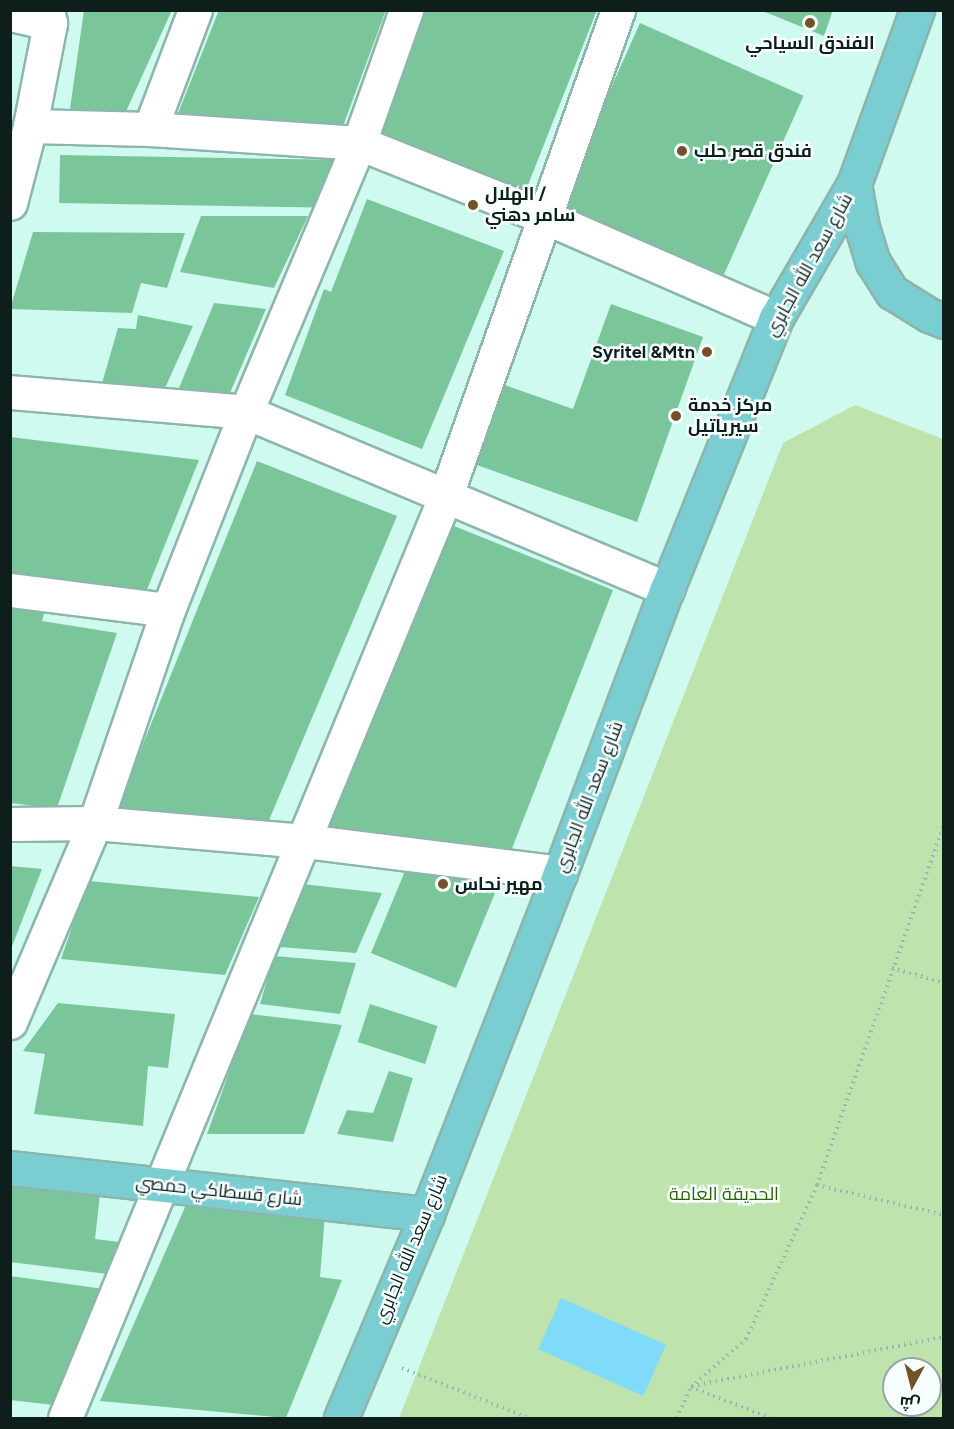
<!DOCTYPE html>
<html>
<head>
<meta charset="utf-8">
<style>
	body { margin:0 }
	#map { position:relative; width:954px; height:1429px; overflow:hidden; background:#cffaf0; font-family:Figtree,Cairo,sans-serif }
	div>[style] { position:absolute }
	.green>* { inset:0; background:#bee3ac }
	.water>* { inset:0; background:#80dbfa; transform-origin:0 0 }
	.building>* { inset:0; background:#7bc59a; transform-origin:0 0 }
	.path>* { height:4px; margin-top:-2px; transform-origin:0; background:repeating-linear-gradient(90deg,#94b7af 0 1.5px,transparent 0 6px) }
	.roads { filter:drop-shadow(2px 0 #8cb5ac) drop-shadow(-2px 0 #8cb5ac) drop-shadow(0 2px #8cb5ac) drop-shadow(0 -2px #8cb5ac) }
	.minor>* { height:33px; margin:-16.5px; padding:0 16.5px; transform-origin:16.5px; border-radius:16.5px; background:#fff }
	.major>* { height:33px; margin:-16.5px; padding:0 16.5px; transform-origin:16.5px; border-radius:16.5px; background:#7acdd1 }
	.dots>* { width:16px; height:16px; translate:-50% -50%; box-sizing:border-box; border:3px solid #f6fffd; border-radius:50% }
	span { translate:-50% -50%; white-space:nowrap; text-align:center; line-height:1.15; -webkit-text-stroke:5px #f6fffd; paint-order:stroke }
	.poi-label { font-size:18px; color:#0e1e1b; font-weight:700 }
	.left { translate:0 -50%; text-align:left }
	.right { translate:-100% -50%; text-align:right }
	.street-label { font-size:18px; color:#0e1e1b }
	.park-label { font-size:18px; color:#2c5f00 }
	.frame { position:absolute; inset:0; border:12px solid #0e1e1b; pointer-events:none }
	.north { position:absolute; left:882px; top:1357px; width:60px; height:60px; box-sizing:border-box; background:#f6fffd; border:2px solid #99a5a3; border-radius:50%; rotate:187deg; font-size:16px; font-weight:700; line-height:24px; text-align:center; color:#0e1e1b }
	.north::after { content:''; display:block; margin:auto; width:21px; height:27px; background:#735229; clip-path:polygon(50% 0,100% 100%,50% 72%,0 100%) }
</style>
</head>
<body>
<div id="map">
	<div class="green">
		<i style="clip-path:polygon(evenodd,855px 405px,943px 439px,943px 1418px,399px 1418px,783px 443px,855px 405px,894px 1369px,930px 1369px,930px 1405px,894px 1405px,894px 1369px)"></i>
	</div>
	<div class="water">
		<i style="left:561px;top:1298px;width:115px;height:56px;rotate:24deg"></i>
	</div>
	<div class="building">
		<i style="clip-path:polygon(84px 10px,172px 10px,123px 118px,70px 109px)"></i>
		<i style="clip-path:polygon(219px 10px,386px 10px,343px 126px,177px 116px)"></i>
		<i style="clip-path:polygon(426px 10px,597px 10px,526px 190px,377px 134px)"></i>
		<i style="clip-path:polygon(760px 10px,833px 10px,824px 36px)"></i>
		<i style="left:640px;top:23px;width:179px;height:199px;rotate:24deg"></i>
		<i style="left:60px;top:155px;width:275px;height:48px;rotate:1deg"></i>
		<i style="clip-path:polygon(367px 199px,504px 251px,422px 449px,285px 395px,324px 289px,331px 292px)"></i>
		<i style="clip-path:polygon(201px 216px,308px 216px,274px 288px,180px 272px)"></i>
		<i style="clip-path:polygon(33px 232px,185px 233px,167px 288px,141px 283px,132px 313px,10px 309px)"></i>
		<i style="clip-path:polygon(214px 303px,266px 309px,230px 393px,179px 388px)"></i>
		<i style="clip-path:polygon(611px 304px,703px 337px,637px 522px,471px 463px,499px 383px,573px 409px)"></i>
		<i style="clip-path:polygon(138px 315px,193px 326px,165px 388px,102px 383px,118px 328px,136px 329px)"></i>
		<i style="clip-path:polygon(10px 437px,199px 460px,144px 597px,10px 581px)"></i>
		<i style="clip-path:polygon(257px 461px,397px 516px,267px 825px,116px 811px)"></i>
		<i style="clip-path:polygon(449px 524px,613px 590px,511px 851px,323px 828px)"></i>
		<i style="clip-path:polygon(10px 609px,44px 613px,42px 621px,117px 633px,57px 808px,10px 803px)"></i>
		<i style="clip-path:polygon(10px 866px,42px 869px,11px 949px,10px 949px)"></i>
		<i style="clip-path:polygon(405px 871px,502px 876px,456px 988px,371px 953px)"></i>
		<i style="clip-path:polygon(88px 881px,259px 897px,225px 975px,61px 959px)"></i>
		<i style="clip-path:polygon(302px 884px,382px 893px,356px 953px,280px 947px)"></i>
		<i style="clip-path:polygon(274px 956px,356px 963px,340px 1014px,260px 1004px)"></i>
		<i style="clip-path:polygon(58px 1003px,175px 1014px,168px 1068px,148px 1066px,143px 1126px,34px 1114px,45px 1054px,23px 1051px)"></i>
		<i style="left:370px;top:1004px;width:71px;height:40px;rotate:18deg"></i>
		<i style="clip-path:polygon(250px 1014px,342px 1025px,304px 1134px,207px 1134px)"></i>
		<i style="clip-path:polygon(389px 1071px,413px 1078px,393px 1142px,337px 1134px,347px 1110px,373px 1113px)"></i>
		<i style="clip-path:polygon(10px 1174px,101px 1185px,95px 1239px,120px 1242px,116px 1275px,10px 1262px)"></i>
		<i style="clip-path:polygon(189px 1198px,325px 1214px,320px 1277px,342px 1280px,286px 1418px,100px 1401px)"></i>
		<i style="clip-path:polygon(10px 1276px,104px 1289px,54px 1405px,10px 1400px)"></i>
	</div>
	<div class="path">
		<i style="left:892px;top:968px;width:54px;rotate:16.1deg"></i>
		<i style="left:817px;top:1185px;width:130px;rotate:13.3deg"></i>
		<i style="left:402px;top:1368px;width:136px;rotate:21.5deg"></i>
		<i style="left:692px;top:1386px;width:257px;rotate:-11deg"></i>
		<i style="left:691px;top:1387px;width:85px;rotate:21.4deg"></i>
		<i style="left:677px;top:1418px;width:34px;rotate:-66deg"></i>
		<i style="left:691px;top:1387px;width:73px;rotate:-41.1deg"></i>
		<i style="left:746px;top:1339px;width:170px;rotate:-65.2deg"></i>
		<i style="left:817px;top:1185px;width:383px;rotate:-70.6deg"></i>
	</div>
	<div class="roads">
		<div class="minor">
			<i style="left:10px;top:14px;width:41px;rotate:12.7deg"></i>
			<i style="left:30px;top:126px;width:120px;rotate:1.4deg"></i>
			<i style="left:150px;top:129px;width:209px;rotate:3.8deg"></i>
			<i style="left:359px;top:143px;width:200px;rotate:21.7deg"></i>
			<i style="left:545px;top:217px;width:252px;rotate:23.6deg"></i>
			<i style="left:150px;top:129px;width:127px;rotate:-69.3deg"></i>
			<i style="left:10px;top:203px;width:80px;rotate:-75.4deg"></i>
			<i style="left:30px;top:126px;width:105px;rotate:-79deg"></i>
			<i style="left:50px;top:23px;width:13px;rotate:-103deg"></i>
			<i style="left:10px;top:392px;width:237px;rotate:4.8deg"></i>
			<i style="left:246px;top:412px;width:457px;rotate:22.8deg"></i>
			<i style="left:10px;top:590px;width:159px;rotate:7.2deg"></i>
			<i style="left:10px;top:824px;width:85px;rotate:-0.7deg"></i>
			<i style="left:95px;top:823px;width:210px;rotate:4.9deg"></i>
			<i style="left:304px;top:841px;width:258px;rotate:7.1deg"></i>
			<i style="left:10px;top:1022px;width:216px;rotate:-66.9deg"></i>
			<i style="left:95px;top:823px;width:225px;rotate:-71.1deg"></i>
			<i style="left:168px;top:610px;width:213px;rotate:-68.5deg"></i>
			<i style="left:246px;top:412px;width:292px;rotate:-67.2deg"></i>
			<i style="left:359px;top:143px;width:141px;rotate:-70.5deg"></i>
			<i style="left:65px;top:1418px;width:999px;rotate:-67.57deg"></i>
			<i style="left:446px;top:495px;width:515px;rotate:-70.47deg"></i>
		</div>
		<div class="major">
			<i style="left:854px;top:184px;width:44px;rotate:79.5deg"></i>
			<i style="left:862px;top:227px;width:37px;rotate:73deg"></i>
			<i style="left:873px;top:262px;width:36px;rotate:58deg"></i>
			<i style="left:892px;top:292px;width:44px;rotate:31.9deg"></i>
			<i style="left:929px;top:315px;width:16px;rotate:22deg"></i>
			<i style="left:10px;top:1168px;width:420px;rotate:6.3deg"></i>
			<i style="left:341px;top:1418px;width:221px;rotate:-67.1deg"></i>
			<i style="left:427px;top:1214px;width:366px;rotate:-68.7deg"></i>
			<i style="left:560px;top:873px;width:303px;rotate:-69.4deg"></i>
			<i style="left:667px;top:589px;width:292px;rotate:-68.1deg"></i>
			<i style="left:776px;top:318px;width:155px;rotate:-59.8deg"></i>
			<i style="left:854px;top:184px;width:185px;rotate:-70.1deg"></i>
		</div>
	</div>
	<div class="dots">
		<i style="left:810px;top:23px;background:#735229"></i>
		<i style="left:682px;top:151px;background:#735229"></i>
		<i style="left:473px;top:205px;background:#735229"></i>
		<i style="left:707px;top:352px;background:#735229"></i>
		<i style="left:676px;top:416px;background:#735229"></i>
		<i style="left:443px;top:884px;background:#735229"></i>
	</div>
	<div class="poi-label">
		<span style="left:810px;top:43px">الفندق السياحي</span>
		<span class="left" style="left:694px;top:151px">فندق قصر حلب</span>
		<span class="left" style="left:485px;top:205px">الهلال /<br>سامر دهني</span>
		<span class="right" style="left:695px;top:352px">Syritel &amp;Mtn</span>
		<span class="left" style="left:688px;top:416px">مركز خدمة<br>سيرياتيل</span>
		<span class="left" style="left:455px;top:884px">مهير نحاس</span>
	</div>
	<div class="street-label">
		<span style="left:809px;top:265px;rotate:-61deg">شارع سعد الله الجابري</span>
		<span style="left:589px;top:797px;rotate:-69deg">شارع سعد الله الجابري</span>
		<span style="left:219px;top:1191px;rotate:6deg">شارع قسطاكي حمصي</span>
		<span style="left:411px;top:1249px;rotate:-67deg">شارع سعد الله الجابري</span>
	</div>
	<div class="park-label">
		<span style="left:724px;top:1194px">الحديقة العامة</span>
	</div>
	<div class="frame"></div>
	<div class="north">ش</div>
</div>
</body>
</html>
